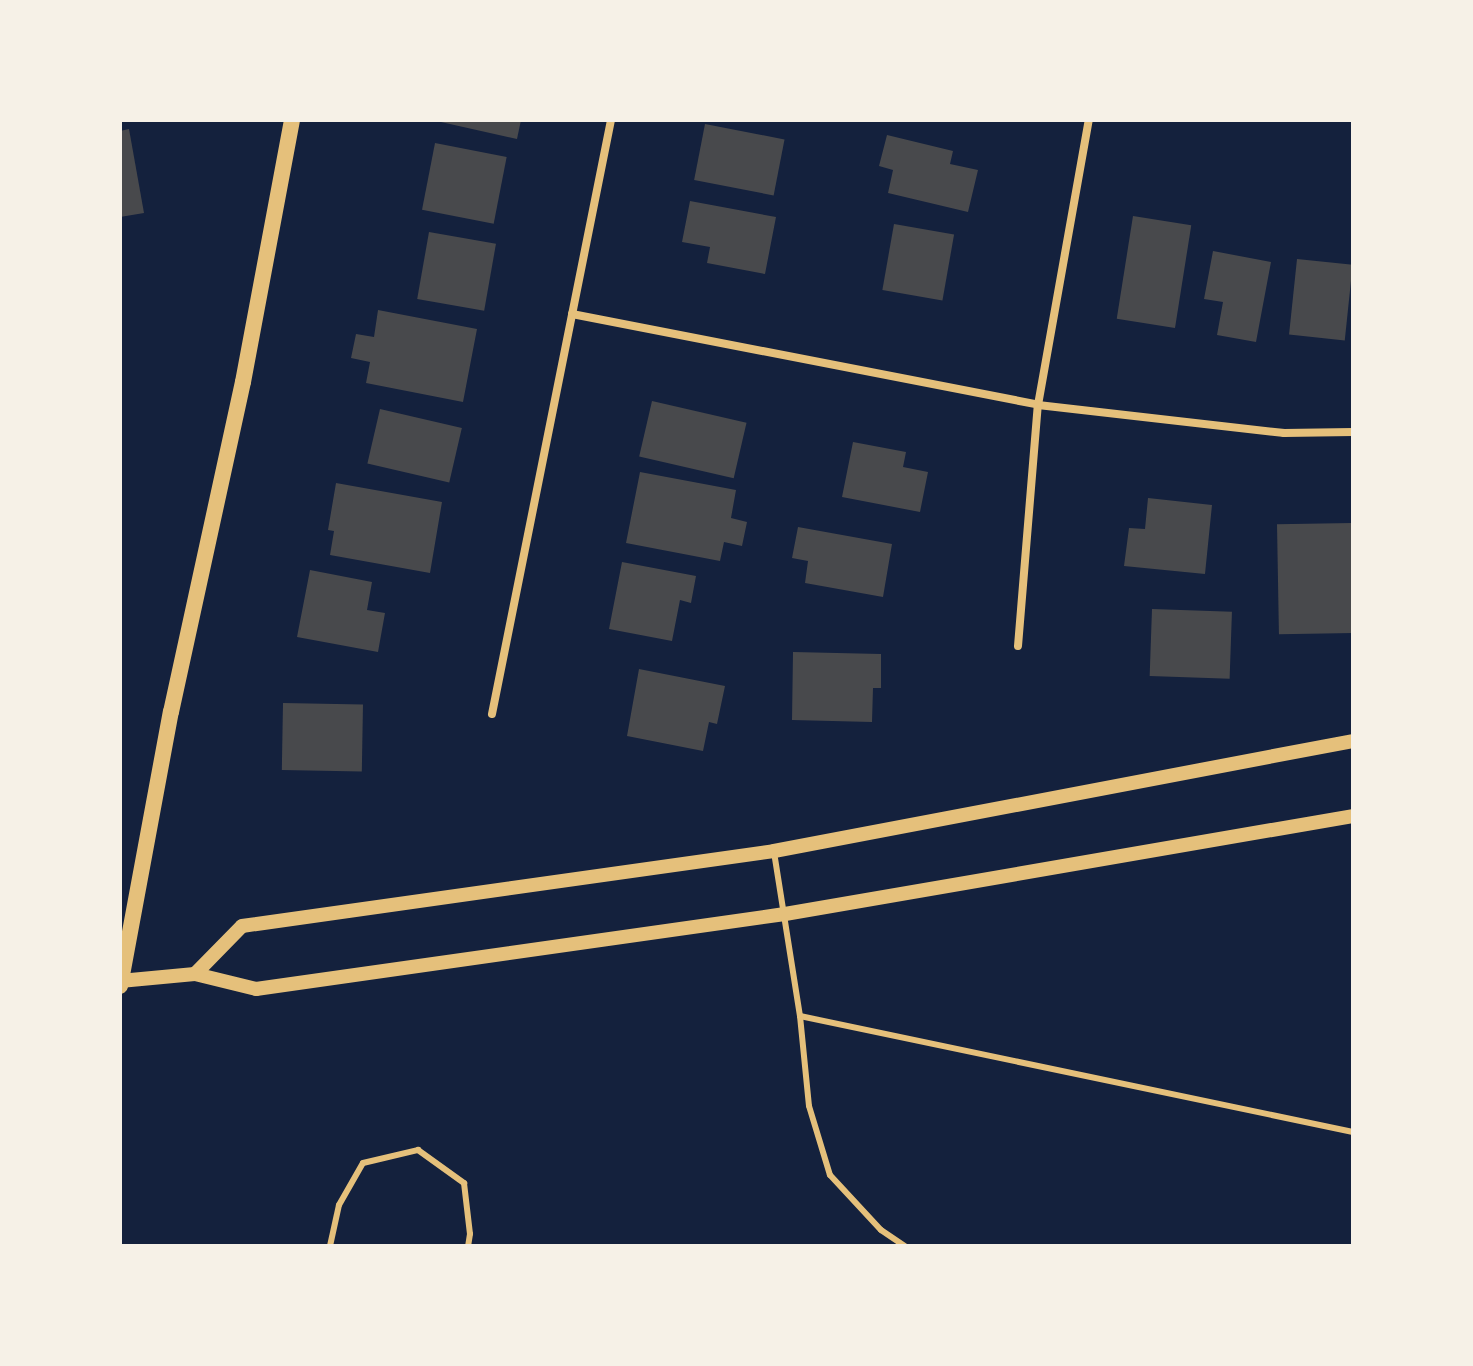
<!DOCTYPE html>
<html>
<head>
<meta charset="utf-8">
<style>
	body { margin:0 }
	#map { position:relative; width:1473px; height:1366px; overflow:hidden; background:#14213d; font-family:"Alegreya Sans",sans-serif }
	div>[style] { position:absolute }
	.building>* { inset:0; background:#48494c; transform-origin:0 0 }
	.service>* { height:6px; margin:-3px; padding:0 3px; transform-origin:3px; border-radius:3px; background:#e5c07b }
	.minor>* { height:8px; margin:-4px; padding:0 4px; transform-origin:4px; border-radius:4px; background:#e5c07b }
	.tertiary>* { height:14px; margin:-7px; padding:0 7px; transform-origin:7px; border-radius:7px; background:#e5c07b }
	.secondary>* { height:16px; margin:-8px; padding:0 8px; transform-origin:8px; border-radius:8px; background:#e5c07b }
	span { translate:-50% -50%; white-space:nowrap; text-align:center; line-height:1.15; -webkit-text-stroke:8px #f6f1e7; paint-order:stroke }
	.frame { position:absolute; inset:0; border:122px solid #f6f1e7; pointer-events:none }
</style>
</head>
<body>
<div id="map">
	<div class="building">
		<i style="clip-path:polygon(432px 120px,521px 120px,517px 139px)"></i>
		<i style="left:705px;top:124px;width:81px;height:57px;rotate:11deg"></i>
		<i style="clip-path:polygon(129px 129px,144px 213px,120px 217px,120px 131px)"></i>
		<i style="clip-path:polygon(887px 135px,953px 151px,950px 164px,978px 170px,968px 212px,888px 193px,893px 170px,879px 166px)"></i>
		<i style="left:435px;top:143px;width:73px;height:68px;rotate:11deg"></i>
		<i style="clip-path:polygon(690px 201px,776px 217px,765px 274px,707px 263px,710px 247px,682px 242px)"></i>
		<i style="left:1133px;top:216px;width:59px;height:104px;rotate:9deg"></i>
		<i style="left:894px;top:224px;width:61px;height:67px;rotate:10deg"></i>
		<i style="left:429px;top:232px;width:68px;height:68px;rotate:10deg"></i>
		<i style="clip-path:polygon(1213px 251px,1271px 262px,1256px 342px,1217px 335px,1223px 302px,1204px 299px)"></i>
		<i style="left:1297px;top:259px;width:56px;height:76px;rotate:6deg"></i>
		<i style="clip-path:polygon(378px 310px,477px 329px,463px 402px,366px 383px,370px 362px,351px 358px,356px 334px,374px 337px)"></i>
		<i style="left:652px;top:401px;width:97px;height:57px;rotate:13deg"></i>
		<i style="left:380px;top:409px;width:84px;height:56px;rotate:13deg"></i>
		<i style="clip-path:polygon(853px 442px,906px 452px,903px 467px,928px 472px,920px 512px,842px 497px)"></i>
		<i style="clip-path:polygon(640px 472px,736px 490px,731px 518px,747px 522px,742px 546px,724px 542px,720px 561px,626px 543px)"></i>
		<i style="clip-path:polygon(336px 483px,442px 502px,430px 573px,330px 555px,334px 531px,328px 530px)"></i>
		<i style="clip-path:polygon(1148px 498px,1212px 505px,1205px 574px,1124px 566px,1129px 528px,1145px 529px)"></i>
		<i style="left:1352px;top:523px;width:110px;height:75px;rotate:89deg"></i>
		<i style="clip-path:polygon(798px 527px,892px 544px,883px 597px,805px 583px,808px 561px,792px 558px)"></i>
		<i style="clip-path:polygon(622px 562px,696px 576px,691px 603px,680px 600px,672px 641px,609px 629px)"></i>
		<i style="clip-path:polygon(310px 570px,372px 582px,367px 610px,385px 613px,378px 652px,297px 637px)"></i>
		<i style="left:1152px;top:609px;width:80px;height:67px;rotate:2deg"></i>
		<i style="clip-path:polygon(793px 652px,881px 654px,881px 688px,873px 688px,872px 722px,792px 720px)"></i>
		<i style="clip-path:polygon(639px 669px,725px 686px,717px 724px,709px 722px,703px 751px,627px 736px)"></i>
		<i style="left:283px;top:703px;width:80px;height:67px;rotate:1deg"></i>
	</div>
	<div class="service">
		<i style="left:774px;top:852px;width:166px;rotate:81deg"></i>
		<i style="left:800px;top:1016px;width:90px;rotate:84.3deg"></i>
		<i style="left:809px;top:1106px;width:72px;rotate:73.1deg"></i>
		<i style="left:830px;top:1175px;width:75px;rotate:47.2deg"></i>
		<i style="left:881px;top:1230px;width:29px;rotate:34deg"></i>
		<i style="left:800px;top:1016px;width:565px;rotate:11.85deg"></i>
		<i style="left:330px;top:1246px;width:42px;rotate:-77.6deg"></i>
		<i style="left:339px;top:1205px;width:48px;rotate:-60.3deg"></i>
		<i style="left:363px;top:1163px;width:57px;rotate:-13.3deg"></i>
		<i style="left:418px;top:1150px;width:57px;rotate:35.7deg"></i>
		<i style="left:464px;top:1183px;width:51px;rotate:83.3deg"></i>
		<i style="left:470px;top:1234px;width:12px;rotate:99deg"></i>
	</div>
	<div class="minor">
		<i style="left:572px;top:314px;width:475px;rotate:11deg"></i>
		<i style="left:1038px;top:405px;width:248px;rotate:6.5deg"></i>
		<i style="left:1284px;top:433px;width:69px;rotate:-0.8deg"></i>
		<i style="left:1018px;top:646px;width:242px;rotate:-85.3deg"></i>
		<i style="left:1038px;top:405px;width:290px;rotate:-79.9deg"></i>
		<i style="left:492px;top:714px;width:606px;rotate:-78.67deg"></i>
	</div>
	<div class="tertiary">
		<i style="left:195px;top:974px;width:67px;rotate:-45.6deg"></i>
		<i style="left:242px;top:926px;width:537px;rotate:-8.02deg"></i>
		<i style="left:774px;top:851px;width:589px;rotate:-10.76deg"></i>
		<i style="left:120px;top:981px;width:75px;rotate:-5.3deg"></i>
		<i style="left:195px;top:974px;width:63px;rotate:13.8deg"></i>
		<i style="left:256px;top:989px;width:534px;rotate:-8.07deg"></i>
		<i style="left:785px;top:914px;width:576px;rotate:-9.79deg"></i>
	</div>
	<div class="secondary">
		<i style="left:120px;top:986px;width:279px;rotate:-79.5deg"></i>
		<i style="left:171px;top:712px;width:338px;rotate:-77.7deg"></i>
		<i style="left:243px;top:382px;width:267px;rotate:-79.4deg"></i>
	</div>
	<div class="frame"></div>
</div>
</body>
</html>
